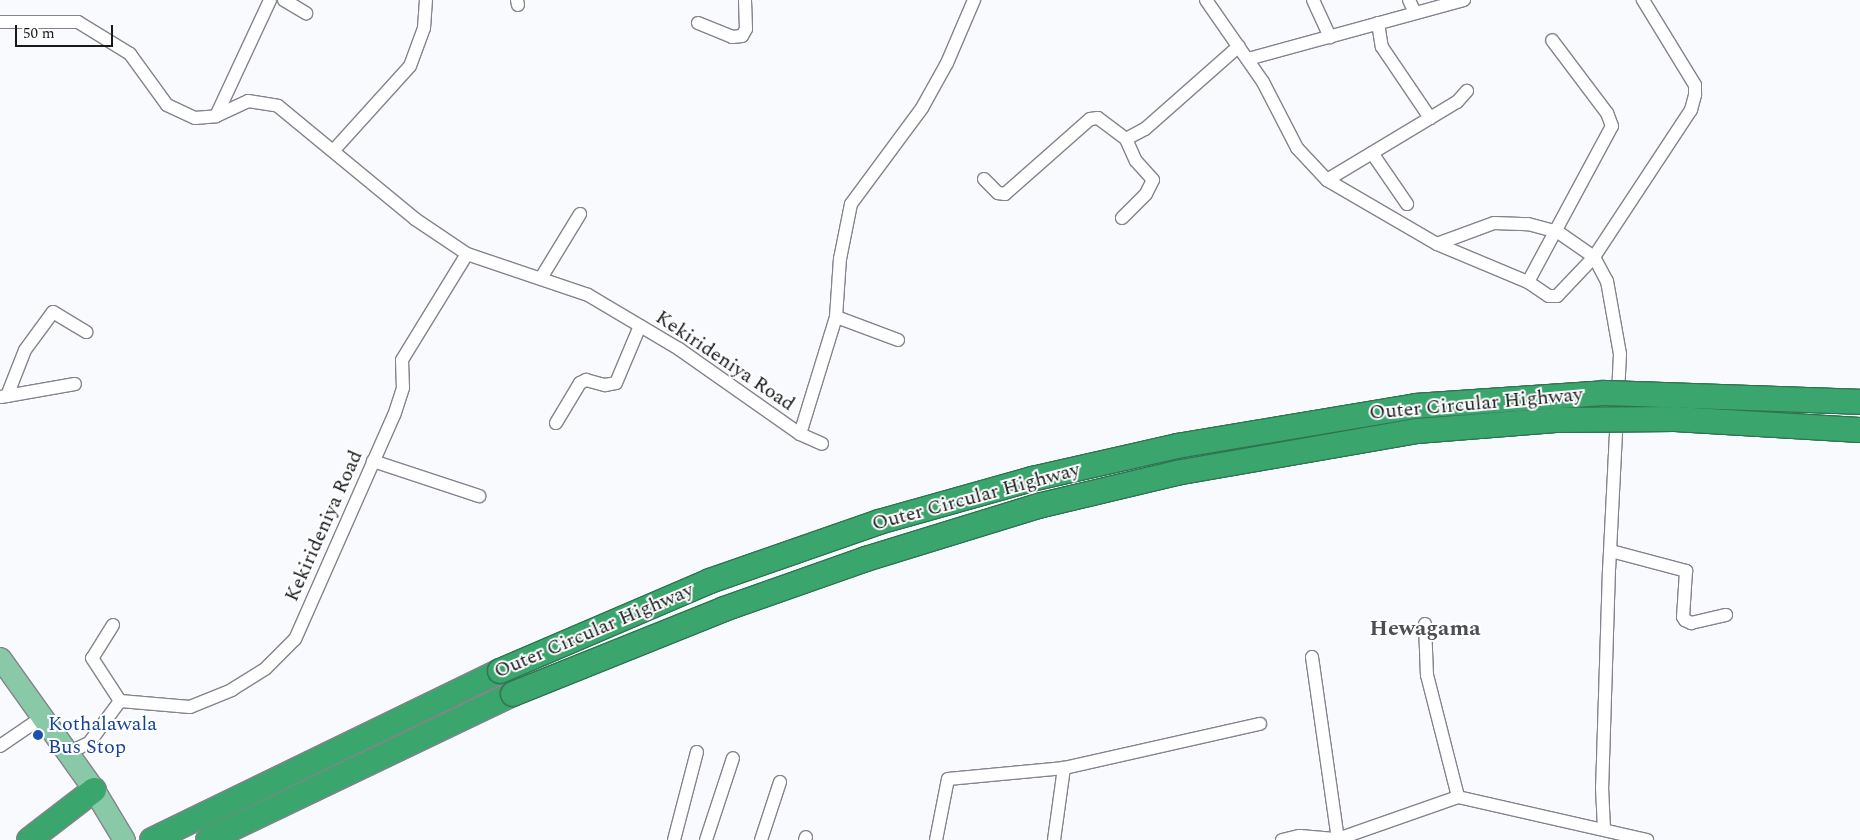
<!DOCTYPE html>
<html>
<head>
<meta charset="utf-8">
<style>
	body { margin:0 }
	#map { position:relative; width:1860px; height:840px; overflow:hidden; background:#f9fafe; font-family:Spectral,serif }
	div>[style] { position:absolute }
	.roads { filter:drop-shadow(1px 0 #84848b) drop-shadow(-1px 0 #84848b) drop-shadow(0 1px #84848b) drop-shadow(0 -1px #84848b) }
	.minor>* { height:12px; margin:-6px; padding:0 6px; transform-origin:6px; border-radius:6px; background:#fff }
	.primary>* { height:21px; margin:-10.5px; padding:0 10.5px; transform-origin:10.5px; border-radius:10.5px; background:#89c9a8 }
	.motorway>* { height:24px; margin:-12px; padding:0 12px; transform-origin:12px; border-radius:12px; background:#3ba56e }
	.bridges { filter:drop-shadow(1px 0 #2f7451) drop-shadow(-1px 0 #2f7451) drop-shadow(0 1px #2f7451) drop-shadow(0 -1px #2f7451) }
	.motorway-bridge>* { height:24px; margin:-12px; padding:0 12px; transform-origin:12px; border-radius:12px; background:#3ba56e }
	.dots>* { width:14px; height:14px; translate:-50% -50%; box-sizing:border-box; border:2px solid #fff; border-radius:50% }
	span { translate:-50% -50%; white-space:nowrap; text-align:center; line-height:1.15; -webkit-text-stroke:4px #fff; paint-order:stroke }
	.street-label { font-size:20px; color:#18191b }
	.transit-label { font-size:20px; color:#164399 }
	.left { translate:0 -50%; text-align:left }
	.quarter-label { font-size:22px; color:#4d4e54; font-weight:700 }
	.scale { position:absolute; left:15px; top:25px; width:98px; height:22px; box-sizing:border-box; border:2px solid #18191b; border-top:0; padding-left:6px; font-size:15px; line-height:18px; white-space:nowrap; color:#18191b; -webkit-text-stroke:4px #fff; paint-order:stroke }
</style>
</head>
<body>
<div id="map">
	<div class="roads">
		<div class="minor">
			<i style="left:284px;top:0;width:26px;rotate:31deg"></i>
			<i style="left:517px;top:0;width:5px;rotate:79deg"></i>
			<i style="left:1206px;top:0;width:100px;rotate:55.2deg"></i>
			<i style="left:1263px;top:82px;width:74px;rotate:62.7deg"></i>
			<i style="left:1297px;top:148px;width:44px;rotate:46.8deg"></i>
			<i style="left:1327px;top:180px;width:127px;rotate:30.2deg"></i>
			<i style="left:1437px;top:244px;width:99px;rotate:22.7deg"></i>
			<i style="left:1528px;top:282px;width:25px;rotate:34deg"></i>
			<i style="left:1549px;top:296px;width:8px"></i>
			<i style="left:1557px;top:296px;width:54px;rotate:-46.5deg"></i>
			<i style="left:1594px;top:257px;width:176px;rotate:-56.6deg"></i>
			<i style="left:1691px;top:110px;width:16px;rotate:-75deg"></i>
			<i style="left:1695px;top:95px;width:10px;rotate:-90deg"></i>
			<i style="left:1695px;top:85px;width:100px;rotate:-121.5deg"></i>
			<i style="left:1313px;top:0;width:41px;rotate:65.3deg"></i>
			<i style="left:1409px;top:0;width:14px;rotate:65deg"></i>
			<i style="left:0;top:22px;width:78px"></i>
			<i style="left:78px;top:22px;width:61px;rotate:31.6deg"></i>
			<i style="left:130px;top:54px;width:63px;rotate:54deg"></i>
			<i style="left:167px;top:105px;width:31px;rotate:25deg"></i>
			<i style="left:195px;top:118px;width:21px;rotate:-5deg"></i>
			<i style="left:216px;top:116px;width:35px;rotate:-25deg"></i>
			<i style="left:248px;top:101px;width:30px;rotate:9deg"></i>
			<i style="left:278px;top:106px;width:178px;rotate:39.5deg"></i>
			<i style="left:415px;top:219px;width:63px;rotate:33.9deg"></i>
			<i style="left:467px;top:254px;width:124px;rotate:121.5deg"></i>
			<i style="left:402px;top:360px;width:28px;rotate:88deg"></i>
			<i style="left:403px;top:388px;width:28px;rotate:108deg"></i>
			<i style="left:394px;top:415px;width:245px;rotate:113.8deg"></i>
			<i style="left:295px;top:639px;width:42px;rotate:135deg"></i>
			<i style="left:265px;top:669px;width:39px;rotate:148deg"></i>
			<i style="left:232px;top:690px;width:45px;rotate:158deg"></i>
			<i style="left:190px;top:707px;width:70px;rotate:-175.1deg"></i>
			<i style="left:120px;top:701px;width:52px;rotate:126.4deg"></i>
			<i style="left:89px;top:743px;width:26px;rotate:155deg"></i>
			<i style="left:698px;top:23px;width:37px;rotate:22deg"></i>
			<i style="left:732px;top:37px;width:10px;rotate:-6deg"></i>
			<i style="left:742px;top:36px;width:8px;rotate:-60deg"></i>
			<i style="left:746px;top:29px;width:29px;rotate:-92deg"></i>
			<i style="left:1378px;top:23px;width:24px;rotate:81deg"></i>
			<i style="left:1382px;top:47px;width:86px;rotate:55.9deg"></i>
			<i style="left:1248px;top:59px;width:224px;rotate:-15.3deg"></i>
			<i style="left:216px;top:116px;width:128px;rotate:-65deg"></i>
			<i style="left:1126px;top:139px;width:21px;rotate:-28deg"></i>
			<i style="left:1145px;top:129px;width:125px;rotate:-41.4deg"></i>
			<i style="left:334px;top:150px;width:113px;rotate:-47.9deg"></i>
			<i style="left:410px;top:66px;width:40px;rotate:-69.8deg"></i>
			<i style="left:424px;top:28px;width:28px;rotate:-86deg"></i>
			<i style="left:1372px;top:153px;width:62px;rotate:55.5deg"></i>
			<i style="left:984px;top:179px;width:20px;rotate:45deg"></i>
			<i style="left:998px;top:193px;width:7px;rotate:8deg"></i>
			<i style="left:1005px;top:194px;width:113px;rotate:-41.4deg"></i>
			<i style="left:1090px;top:119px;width:8px;rotate:-7deg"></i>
			<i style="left:1098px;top:118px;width:35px;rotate:37deg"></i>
			<i style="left:1126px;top:139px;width:24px;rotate:66deg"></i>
			<i style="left:1136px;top:161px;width:25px;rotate:48deg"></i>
			<i style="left:1153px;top:180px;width:16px;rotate:117deg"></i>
			<i style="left:1146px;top:194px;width:34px;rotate:135deg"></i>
			<i style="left:1327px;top:180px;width:152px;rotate:-31deg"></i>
			<i style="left:1457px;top:102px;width:15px;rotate:-48deg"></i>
			<i style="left:1437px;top:244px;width:61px;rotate:-20.2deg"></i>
			<i style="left:1494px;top:223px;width:34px;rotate:2deg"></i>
			<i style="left:1528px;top:224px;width:31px;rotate:15deg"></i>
			<i style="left:1558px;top:232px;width:44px;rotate:34.8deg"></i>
			<i style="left:1594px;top:257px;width:27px;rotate:62deg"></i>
			<i style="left:1607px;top:281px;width:74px;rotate:79.9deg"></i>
			<i style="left:1620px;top:354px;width:215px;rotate:92.9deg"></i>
			<i style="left:1609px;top:569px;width:218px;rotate:91.8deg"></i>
			<i style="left:1602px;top:787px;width:42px;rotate:87.3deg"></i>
			<i style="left:467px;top:254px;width:128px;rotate:18.7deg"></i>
			<i style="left:588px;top:295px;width:106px;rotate:30.7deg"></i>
			<i style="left:679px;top:349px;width:148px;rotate:35.1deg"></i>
			<i style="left:800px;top:434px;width:24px;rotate:24deg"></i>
			<i style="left:541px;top:278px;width:75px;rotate:-58.6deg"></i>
			<i style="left:1528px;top:282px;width:177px;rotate:-61.7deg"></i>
			<i style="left:1612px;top:126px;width:14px;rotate:-111deg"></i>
			<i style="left:1607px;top:113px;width:91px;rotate:-127deg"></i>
			<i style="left:898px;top:340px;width:66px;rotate:-159.6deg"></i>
			<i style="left:836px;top:317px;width:58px;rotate:-86.1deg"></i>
			<i style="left:840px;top:259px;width:56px;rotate:-78.7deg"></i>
			<i style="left:851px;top:204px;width:119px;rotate:-53.5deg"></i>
			<i style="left:922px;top:108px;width:51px;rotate:-60.9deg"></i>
			<i style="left:947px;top:63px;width:69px;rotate:-66.8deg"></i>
			<i style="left:7px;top:396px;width:49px;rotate:-68.6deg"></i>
			<i style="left:25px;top:350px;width:47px;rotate:-53.6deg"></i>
			<i style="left:53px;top:312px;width:39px;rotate:31deg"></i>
			<i style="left:1px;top:397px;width:75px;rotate:-10deg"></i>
			<i style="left:556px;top:423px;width:47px;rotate:-59deg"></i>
			<i style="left:580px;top:383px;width:7px;rotate:-27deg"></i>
			<i style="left:586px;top:380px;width:20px;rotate:15deg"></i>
			<i style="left:605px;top:385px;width:11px;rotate:-10deg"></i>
			<i style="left:616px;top:383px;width:62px;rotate:-67.2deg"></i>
			<i style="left:800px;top:434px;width:122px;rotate:-72.9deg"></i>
			<i style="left:373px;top:461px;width:112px;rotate:18.3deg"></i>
			<i style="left:1611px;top:551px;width:78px;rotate:14.9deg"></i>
			<i style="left:1686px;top:571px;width:46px;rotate:93.7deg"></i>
			<i style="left:1683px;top:617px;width:4px;rotate:56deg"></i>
			<i style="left:1685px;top:620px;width:7px;rotate:27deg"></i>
			<i style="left:1691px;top:623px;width:36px;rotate:-13deg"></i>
			<i style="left:1425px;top:624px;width:51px;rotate:87.8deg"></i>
			<i style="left:1427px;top:675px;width:126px;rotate:75.7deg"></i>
			<i style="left:113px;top:625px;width:39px;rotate:122deg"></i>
			<i style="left:92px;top:658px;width:51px;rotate:56.9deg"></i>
			<i style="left:1312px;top:657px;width:185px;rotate:81.9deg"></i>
			<i style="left:0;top:746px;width:50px;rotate:-34.3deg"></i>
			<i style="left:674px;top:840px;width:91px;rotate:-75.4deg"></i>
			<i style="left:706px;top:840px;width:86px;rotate:-71.8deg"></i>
			<i style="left:761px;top:840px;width:61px;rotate:-71.9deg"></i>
			<i style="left:805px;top:840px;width:3px;rotate:-72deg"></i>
			<i style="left:936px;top:840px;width:62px;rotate:-78.9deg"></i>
			<i style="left:948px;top:779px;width:117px;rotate:-5.4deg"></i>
			<i style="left:1064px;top:768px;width:201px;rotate:-12.7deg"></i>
			<i style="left:1054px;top:840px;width:73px;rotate:-82.1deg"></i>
			<i style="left:1282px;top:840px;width:18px;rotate:-13deg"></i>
			<i style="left:1300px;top:836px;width:38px;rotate:5deg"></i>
			<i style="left:1338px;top:839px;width:127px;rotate:-19.3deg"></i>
			<i style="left:1458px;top:797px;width:194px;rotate:12.8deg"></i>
		</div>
		<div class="primary">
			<i style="left:0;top:658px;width:162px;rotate:54.5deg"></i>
			<i style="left:94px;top:790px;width:58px;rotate:59deg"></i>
		</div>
		<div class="motorway">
			<i style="left:29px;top:840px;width:82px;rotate:-37.6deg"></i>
			<i style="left:152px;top:840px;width:387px;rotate:-25.9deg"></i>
			<i style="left:208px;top:840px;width:338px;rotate:-25.6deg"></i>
		</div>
	</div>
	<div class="bridges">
		<div class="motorway-bridge">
			<i style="left:500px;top:671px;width:228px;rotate:-23.2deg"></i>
			<i style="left:710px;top:581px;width:179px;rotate:-19.2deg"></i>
			<i style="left:879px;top:522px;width:159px;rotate:-15.7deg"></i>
			<i style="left:1032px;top:479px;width:149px;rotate:-12.8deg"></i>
			<i style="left:1177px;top:446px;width:241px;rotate:-9.5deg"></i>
			<i style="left:1415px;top:406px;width:189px;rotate:-3.9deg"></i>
			<i style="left:1604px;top:393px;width:256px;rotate:2deg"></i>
			<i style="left:513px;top:694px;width:227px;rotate:-21.9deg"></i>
			<i style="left:724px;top:609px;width:151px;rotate:-19.4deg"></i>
			<i style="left:866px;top:559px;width:180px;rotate:-17.1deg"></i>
			<i style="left:1038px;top:506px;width:142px;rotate:-13.4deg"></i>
			<i style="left:1176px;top:473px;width:245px;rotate:-9.9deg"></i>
			<i style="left:1417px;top:431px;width:139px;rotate:-4.5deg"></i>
			<i style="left:1556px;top:420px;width:119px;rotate:-0.5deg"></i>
			<i style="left:1675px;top:419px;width:185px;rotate:3.4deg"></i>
		</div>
	</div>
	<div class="dots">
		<i style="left:38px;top:735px;background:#1a4fb4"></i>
	</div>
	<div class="street-label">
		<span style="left:725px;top:361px;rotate:34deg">Kekirideniya Road</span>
		<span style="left:1476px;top:404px;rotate:-5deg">Outer Circular Highway</span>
		<span style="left:976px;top:497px;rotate:-15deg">Outer Circular Highway</span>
		<span style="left:324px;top:526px;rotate:-66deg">Kekirideniya Road</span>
		<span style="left:594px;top:631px;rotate:-23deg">Outer Circular Highway</span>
	</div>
	<div class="transit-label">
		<span class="left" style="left:48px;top:736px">Kothalawala<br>Bus Stop</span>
	</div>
	<div class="quarter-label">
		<span style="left:1425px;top:629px">Hewagama</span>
	</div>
	<div class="scale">50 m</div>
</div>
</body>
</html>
